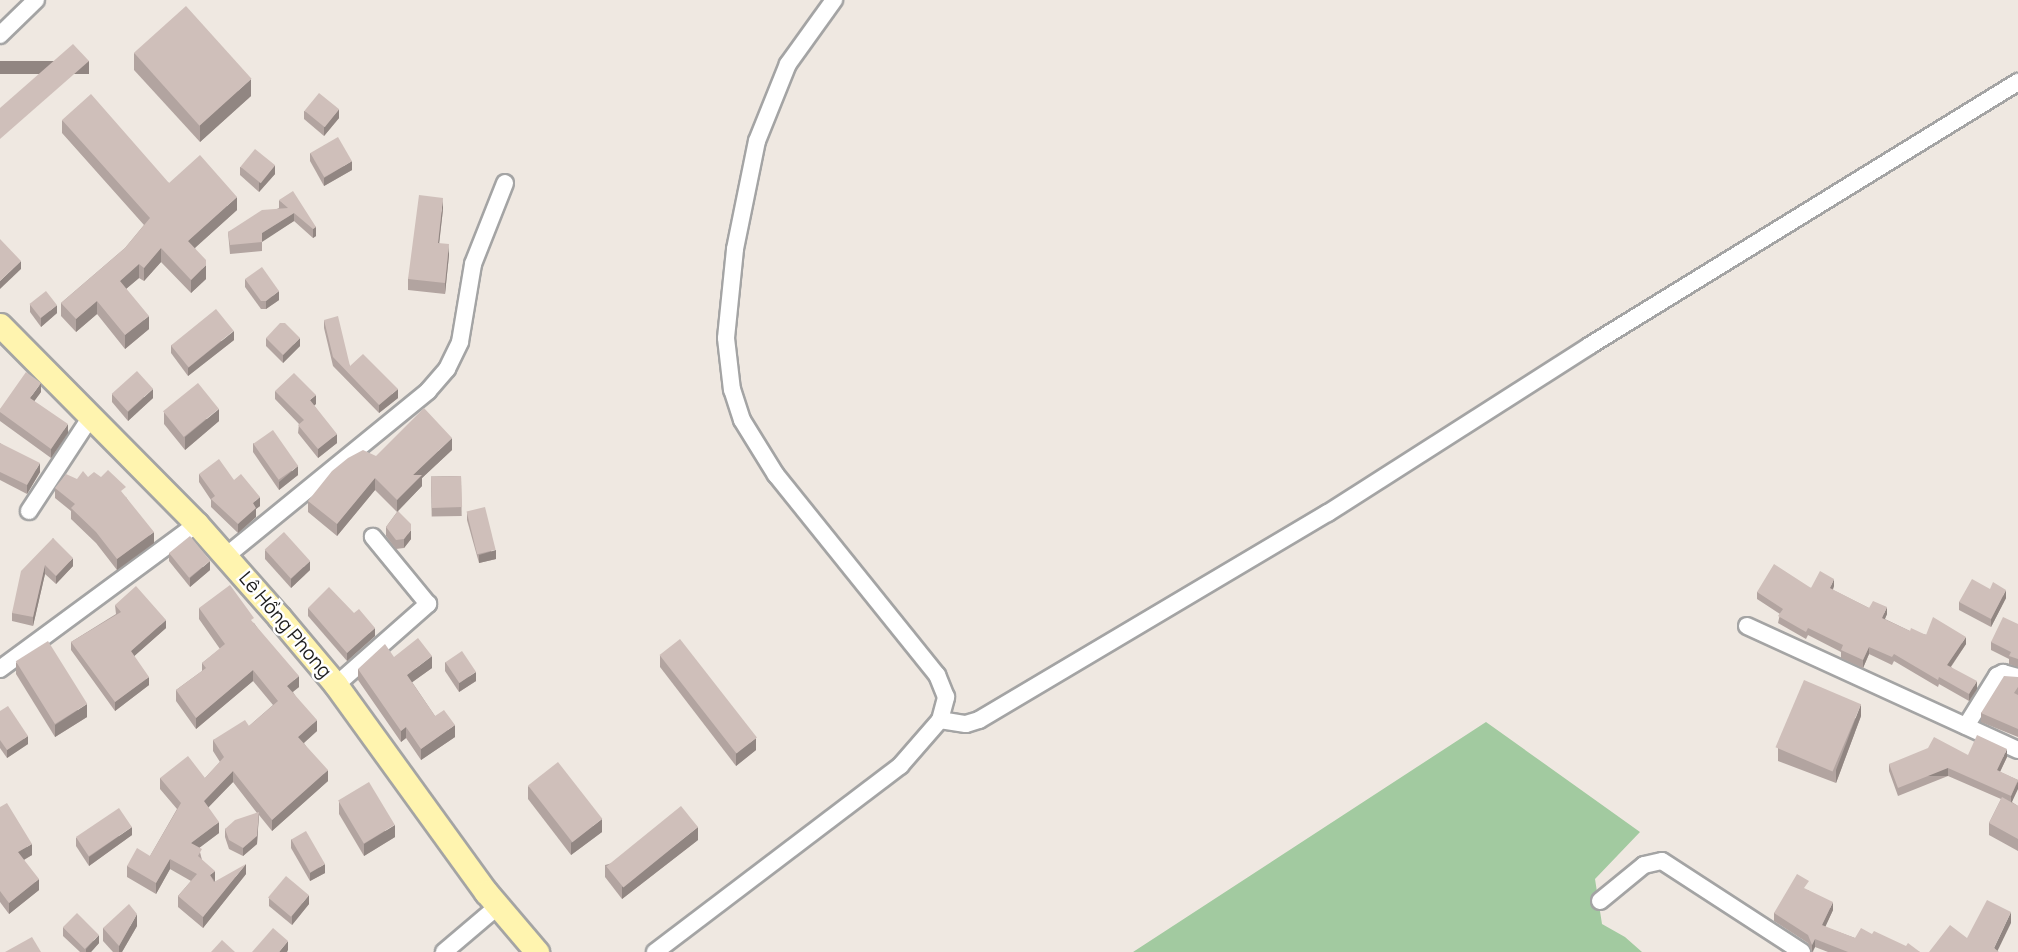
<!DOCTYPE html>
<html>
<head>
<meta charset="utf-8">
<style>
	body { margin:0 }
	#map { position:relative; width:2018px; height:952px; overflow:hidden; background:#efe8e1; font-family:Manrope,sans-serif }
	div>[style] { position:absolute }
	.cemetery>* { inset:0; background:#a2caa0 }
	.roads { filter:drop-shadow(2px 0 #a4a4a4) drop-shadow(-2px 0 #a4a4a4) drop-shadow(0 2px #a4a4a4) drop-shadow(0 -2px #a4a4a4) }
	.street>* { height:16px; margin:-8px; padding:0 8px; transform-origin:8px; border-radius:8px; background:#fff }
	.secondary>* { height:23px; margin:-11.5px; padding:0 11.5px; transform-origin:11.5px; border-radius:11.5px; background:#fff4af }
	.wall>* { inset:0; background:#b2a4a0; transform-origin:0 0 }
	.shaded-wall>* { inset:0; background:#918682; transform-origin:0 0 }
	.building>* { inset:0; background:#cfbfba; transform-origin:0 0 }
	span { translate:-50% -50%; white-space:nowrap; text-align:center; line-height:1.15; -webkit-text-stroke:5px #fff; paint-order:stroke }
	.street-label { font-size:19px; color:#1d1d1d }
</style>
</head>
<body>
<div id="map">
	<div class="cemetery">
		<i style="clip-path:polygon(1486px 722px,1640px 832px,1595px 879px,1602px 924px,1625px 937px,1642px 952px,1133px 952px)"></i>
	</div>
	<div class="roads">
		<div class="street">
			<i style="left:0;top:35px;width:50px;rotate:-44.2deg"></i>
			<i style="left:29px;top:511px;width:115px;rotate:-56.7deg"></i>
			<i style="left:226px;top:556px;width:261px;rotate:-39.2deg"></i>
			<i style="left:428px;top:391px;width:29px;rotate:-49deg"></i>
			<i style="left:447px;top:369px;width:30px;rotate:-64deg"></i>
			<i style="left:460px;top:342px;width:79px;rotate:-80.5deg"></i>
			<i style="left:473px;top:264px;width:87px;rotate:-68.4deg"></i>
			<i style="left:1747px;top:626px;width:298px;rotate:24.6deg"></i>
			<i style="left:0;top:669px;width:245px;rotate:-36.4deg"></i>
			<i style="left:336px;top:685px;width:123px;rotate:-41.4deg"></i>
			<i style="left:428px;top:604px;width:87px;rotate:-129.4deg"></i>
			<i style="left:940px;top:720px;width:26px;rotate:9deg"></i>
			<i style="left:966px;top:724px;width:14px;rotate:-17deg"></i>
			<i style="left:979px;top:720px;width:406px;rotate:-30.7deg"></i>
			<i style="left:1328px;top:513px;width:310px;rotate:-32.6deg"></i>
			<i style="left:1589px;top:346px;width:504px;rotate:-31.61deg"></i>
			<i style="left:1966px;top:726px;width:59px;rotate:-58.2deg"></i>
			<i style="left:1997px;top:676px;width:7px;rotate:-27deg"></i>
			<i style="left:2003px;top:673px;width:16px;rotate:15deg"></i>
			<i style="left:1600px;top:901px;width:57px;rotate:-39.3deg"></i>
			<i style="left:1644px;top:865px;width:18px;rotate:-13deg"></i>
			<i style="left:1662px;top:861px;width:167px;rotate:33deg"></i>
			<i style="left:444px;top:952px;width:71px;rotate:-40.4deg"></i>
			<i style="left:655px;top:952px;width:308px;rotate:-37.2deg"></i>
			<i style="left:900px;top:766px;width:61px;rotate:-49deg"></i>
			<i style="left:940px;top:720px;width:24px;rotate:-75deg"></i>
			<i style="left:946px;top:697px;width:24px;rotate:-112deg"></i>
			<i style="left:937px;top:675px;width:257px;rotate:-128.8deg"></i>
			<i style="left:776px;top:475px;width:65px;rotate:-121.7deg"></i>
			<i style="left:742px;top:420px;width:32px;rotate:-108deg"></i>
			<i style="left:732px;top:390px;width:52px;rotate:-96.6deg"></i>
			<i style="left:726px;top:338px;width:89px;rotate:-84.2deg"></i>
			<i style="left:735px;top:249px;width:110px;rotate:-78.5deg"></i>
			<i style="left:757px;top:141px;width:83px;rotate:-68.1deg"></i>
			<i style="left:788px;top:64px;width:79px;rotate:-54.3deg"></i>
		</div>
		<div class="secondary">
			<i style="left:0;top:325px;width:280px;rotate:45.3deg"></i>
			<i style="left:197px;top:524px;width:124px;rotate:48.6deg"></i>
			<i style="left:279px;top:617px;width:89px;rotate:50deg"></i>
			<i style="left:336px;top:685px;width:256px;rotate:54.1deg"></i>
			<i style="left:486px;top:892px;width:79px;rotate:49.6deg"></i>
		</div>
	</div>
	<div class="wall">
		<i style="clip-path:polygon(134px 53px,251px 96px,200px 142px,134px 70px)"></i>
		<i style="clip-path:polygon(304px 111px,339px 118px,324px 136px,304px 119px)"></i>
		<i style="clip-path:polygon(62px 120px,169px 183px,237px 210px,195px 248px,206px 279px,191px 293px,161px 262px,144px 281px,139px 278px,126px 289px,149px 329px,125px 349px,97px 314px,76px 332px,61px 316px,61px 303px,125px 248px,144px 225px,62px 133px)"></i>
		<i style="clip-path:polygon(310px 153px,352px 170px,324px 186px,310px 161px)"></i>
		<i style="clip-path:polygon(240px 167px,275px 174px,259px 192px,240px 175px)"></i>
		<i style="clip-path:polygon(279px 200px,316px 227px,316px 236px,313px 238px,294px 221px,262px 241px,262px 251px,230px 254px,228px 232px,279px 208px)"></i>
		<i style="clip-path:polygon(443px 209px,439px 243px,449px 255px,445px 294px,408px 290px,408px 279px)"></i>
		<i style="clip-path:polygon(245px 279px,279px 300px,266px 309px,261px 309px,245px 287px)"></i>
		<i style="clip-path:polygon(30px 304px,57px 313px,41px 327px,30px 312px)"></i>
		<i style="clip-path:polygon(324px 320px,350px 366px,398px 398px,379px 413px,333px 366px,324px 328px)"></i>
		<i style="clip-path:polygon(266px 338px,300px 346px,283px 363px,266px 346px)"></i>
		<i style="clip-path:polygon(234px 340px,188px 376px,171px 353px,171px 345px)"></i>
		<i style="clip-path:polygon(275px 391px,316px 404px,314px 405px,337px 443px,318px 458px,298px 433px,299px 424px,275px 399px)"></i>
		<i style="clip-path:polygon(41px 392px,34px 401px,68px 433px,51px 458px,0 421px,0 409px)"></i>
		<i style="clip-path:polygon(112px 394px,153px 398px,128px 421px,112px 402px)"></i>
		<i style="clip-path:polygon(164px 412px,219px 421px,185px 450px,164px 424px)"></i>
		<i style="clip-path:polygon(0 443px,40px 472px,27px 494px,0 480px)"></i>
		<i style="clip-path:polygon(253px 443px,298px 475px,279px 490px,253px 452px)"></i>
		<i style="clip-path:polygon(452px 450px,422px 478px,422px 486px,398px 511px,411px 539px,404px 548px,396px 549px,386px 536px,386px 527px,397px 512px,375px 490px,337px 536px,308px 512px,308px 501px,376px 456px)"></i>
		<i style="clip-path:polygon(199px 474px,234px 480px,260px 506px,256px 509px,256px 517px,238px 533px,211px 507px,211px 500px,199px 482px)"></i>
		<i style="left:461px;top:476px;width:40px;height:30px;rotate:89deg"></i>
		<i style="clip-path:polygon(77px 479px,126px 497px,154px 543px,117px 570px,96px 543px,71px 519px,71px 511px,55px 498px,55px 488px)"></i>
		<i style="clip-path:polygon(467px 512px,496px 559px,479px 563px,467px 520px)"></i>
		<i style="clip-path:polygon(53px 538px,73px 566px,56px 584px,45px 574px,33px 626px,12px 621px,12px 613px)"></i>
		<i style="clip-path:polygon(265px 550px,310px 570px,291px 588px,265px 559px)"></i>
		<i style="clip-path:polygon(169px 553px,210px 570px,190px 587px,169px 561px)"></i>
		<i style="clip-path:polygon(1834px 586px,1833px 590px,1869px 608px,1887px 614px,1885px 619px,1910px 631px,1966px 644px,1951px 667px,1977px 689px,1969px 701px,1939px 684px,1938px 687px,1894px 661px,1892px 665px,1869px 654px,1863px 668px,1841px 658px,1841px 652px,1808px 635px,1806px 639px,1778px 623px,1780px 614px,1757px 599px,1757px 592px)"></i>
		<i style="clip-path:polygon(1990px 589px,2006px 598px,1991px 627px,1959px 610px,1959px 602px)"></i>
		<i style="clip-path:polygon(115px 605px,166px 628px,134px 656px,149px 685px,115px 711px,71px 650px,71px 642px,116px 614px)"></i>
		<i style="clip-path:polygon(199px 608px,254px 623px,299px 687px,293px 692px,317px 731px,304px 743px,328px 781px,272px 831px,259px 815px,257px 844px,243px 856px,229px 849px,225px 837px,225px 829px,257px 813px,233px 782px,208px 807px,219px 833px,199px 848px,202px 860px,215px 882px,246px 874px,203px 928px,178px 907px,178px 896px,191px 881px,170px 869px,156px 894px,127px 877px,127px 866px,150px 856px,177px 809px,160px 789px,160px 778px,205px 778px,220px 762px,213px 751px,213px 740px,249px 726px,273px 705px,253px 681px,196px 729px,176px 701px,176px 690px,202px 671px,202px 663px,220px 649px,199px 619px)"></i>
		<i style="clip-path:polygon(308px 608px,375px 636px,347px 661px,308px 616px)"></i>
		<i style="clip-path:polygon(2018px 624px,2018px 667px,2009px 664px,2009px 659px,1991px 650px,1991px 642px)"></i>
		<i style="clip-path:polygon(660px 655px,756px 750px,736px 766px,660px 667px)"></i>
		<i style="clip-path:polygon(16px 662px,87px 717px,55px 737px,16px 674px)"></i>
		<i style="clip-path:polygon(445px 662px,476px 681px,459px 692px,445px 671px)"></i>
		<i style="clip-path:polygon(432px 668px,412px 682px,435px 716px,455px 737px,421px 760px,406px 738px,401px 742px,358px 680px,358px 669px)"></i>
		<i style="clip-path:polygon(2018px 677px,2018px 737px,1981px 722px,1981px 713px)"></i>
		<i style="clip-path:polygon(0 711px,28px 744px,7px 758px,0 748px)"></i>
		<i style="clip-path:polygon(1861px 716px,1836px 783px,1778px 761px,1778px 748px)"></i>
		<i style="clip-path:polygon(1968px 755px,2007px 757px,2000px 772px,2018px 780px,2012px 802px,2018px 806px,2018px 851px,1989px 835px,1989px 823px,2001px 799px,1948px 776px,1898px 796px,1889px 771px,1889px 764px)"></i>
		<i style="clip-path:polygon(528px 786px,602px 832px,571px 855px,528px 799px)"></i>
		<i style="clip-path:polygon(339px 801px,395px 837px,364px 856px,339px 814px)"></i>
		<i style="clip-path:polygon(0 807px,32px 855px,24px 860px,39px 890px,9px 914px,0 902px)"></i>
		<i style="clip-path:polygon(132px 835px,89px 866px,76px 846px,76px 838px)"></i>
		<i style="clip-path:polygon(291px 839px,325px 873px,310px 881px,291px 848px)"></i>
		<i style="clip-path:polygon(698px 840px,622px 899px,605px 877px,605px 865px)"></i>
		<i style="clip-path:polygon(1808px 890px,1833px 910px,1825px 927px,1855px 938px,1872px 934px,1920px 952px,1828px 952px,1815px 947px,1813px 952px,1812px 952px,1808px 943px,1774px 921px,1774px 913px)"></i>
		<i style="clip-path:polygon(269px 898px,309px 904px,292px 925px,269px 906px)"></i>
		<i style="clip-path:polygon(137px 926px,122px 952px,113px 952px,103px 941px,103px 928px)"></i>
		<i style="clip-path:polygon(63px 927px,99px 943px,91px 952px,80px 952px,63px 936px)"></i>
	</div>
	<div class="shaded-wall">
		<i style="left:89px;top:61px;width:13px;height:118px;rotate:90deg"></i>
		<i style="clip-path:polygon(251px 79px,251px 96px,200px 142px,200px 125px)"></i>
		<i style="clip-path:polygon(339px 109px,339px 118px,324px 136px,324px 127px)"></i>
		<i style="clip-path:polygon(352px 161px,352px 170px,324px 186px,324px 178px)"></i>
		<i style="clip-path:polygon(275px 165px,275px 174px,259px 192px,259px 183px)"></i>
		<i style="clip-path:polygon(237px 197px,237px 210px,188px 254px,188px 241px)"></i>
		<i style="clip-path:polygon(443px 198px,443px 209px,438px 254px,438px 243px)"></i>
		<i style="clip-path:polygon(294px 213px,294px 221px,262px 242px,262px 233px)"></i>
		<i style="clip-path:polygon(316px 227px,316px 236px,313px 238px,313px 229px)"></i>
		<i style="clip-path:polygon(449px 244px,449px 255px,445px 294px,445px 283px)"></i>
		<i style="clip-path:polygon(161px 248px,161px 262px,144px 281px,144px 268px)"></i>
		<i style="clip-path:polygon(21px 261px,21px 269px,0 289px,0 281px)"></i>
		<i style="clip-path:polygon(139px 264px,139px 278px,120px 294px,120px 281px)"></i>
		<i style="clip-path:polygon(206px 265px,206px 279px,191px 293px,191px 280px)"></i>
		<i style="clip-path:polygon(279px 291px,279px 300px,266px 309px,266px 301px)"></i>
		<i style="clip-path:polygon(97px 301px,97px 314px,76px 332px,76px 319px)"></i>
		<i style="clip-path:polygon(57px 305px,57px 313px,41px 327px,41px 318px)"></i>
		<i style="clip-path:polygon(149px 316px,149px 329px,125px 349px,125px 335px)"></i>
		<i style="clip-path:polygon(234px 331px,234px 340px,188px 376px,188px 368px)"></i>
		<i style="clip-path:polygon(300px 338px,300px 346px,283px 363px,283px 355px)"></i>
		<i style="clip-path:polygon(41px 383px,41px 392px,30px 407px,30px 398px)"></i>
		<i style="clip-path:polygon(153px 389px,153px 398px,128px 421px,128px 412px)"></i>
		<i style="clip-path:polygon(398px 389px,398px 398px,379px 413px,379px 405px)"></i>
		<i style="clip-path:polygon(316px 395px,316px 404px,310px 409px,310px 400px)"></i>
		<i style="clip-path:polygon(219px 409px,219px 421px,185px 450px,185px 437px)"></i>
		<i style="clip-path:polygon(68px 424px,68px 433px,51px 458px,51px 449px)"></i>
		<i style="clip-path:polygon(337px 434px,337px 443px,318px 458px,318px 449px)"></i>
		<i style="clip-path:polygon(452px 438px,452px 450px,422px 478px,422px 486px,397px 512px,397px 500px,413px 475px)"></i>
		<i style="clip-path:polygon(40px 463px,40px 472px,27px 494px,27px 485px)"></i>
		<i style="clip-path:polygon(298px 466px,298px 475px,279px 490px,279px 482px)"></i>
		<i style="clip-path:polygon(375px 478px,375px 490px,337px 536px,337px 524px)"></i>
		<i style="clip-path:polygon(260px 497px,260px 506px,256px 509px,256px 517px,238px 533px,238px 524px,253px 503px)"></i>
		<i style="clip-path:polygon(411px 530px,411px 539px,404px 548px,404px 539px)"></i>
		<i style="clip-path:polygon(154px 532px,154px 543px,117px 570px,117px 559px)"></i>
		<i style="clip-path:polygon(496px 550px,496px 559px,479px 563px,479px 555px)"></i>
		<i style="clip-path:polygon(73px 558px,73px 566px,56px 584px,56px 576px)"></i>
		<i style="clip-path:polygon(210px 561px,210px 570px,190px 587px,190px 578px)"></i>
		<i style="clip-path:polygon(310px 561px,310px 570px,291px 588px,291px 579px)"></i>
		<i style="clip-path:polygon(45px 565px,45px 574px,33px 626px,33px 617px)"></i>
		<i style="clip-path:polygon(1834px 579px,1834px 586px,1830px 595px,1830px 588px)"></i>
		<i style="clip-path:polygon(2006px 590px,2006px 598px,1991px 627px,1991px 619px)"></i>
		<i style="clip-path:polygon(1887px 607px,1887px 614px,1882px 625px,1882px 618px)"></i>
		<i style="clip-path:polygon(166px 620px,166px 628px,131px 659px,131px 651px)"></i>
		<i style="clip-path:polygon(375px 628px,375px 636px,347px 661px,347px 653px)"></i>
		<i style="clip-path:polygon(1966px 637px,1966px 644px,1947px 672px,1947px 665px)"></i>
		<i style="clip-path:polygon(1869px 647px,1869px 654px,1863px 668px,1863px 660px)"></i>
		<i style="clip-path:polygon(432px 656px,432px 668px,407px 686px,407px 675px)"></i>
		<i style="clip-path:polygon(253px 670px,253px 681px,196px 729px,196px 718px)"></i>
		<i style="clip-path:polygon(476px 672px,476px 681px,459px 692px,459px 683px)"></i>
		<i style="clip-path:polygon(299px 676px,299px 687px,287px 696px,287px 686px)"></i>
		<i style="clip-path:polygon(149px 677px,149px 685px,115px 711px,115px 702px)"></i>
		<i style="clip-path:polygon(1977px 681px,1977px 689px,1969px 701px,1969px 694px)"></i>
		<i style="clip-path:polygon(87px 704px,87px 717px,55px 737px,55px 725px)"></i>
		<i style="clip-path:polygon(1861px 704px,1861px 716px,1836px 783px,1836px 770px)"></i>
		<i style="clip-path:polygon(317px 720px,317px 731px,298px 748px,298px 737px)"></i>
		<i style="clip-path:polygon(455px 725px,455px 737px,421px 760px,421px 749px)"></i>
		<i style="clip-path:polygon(406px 727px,406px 738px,401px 742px,401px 731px)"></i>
		<i style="clip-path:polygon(28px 736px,28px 744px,7px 758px,7px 750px)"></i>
		<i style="clip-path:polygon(756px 738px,756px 750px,736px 766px,736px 753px)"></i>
		<i style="clip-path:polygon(2007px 749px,2007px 757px,1997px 778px,1997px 770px)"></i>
		<i style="left:1948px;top:768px;width:8px;height:54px;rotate:90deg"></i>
		<i style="clip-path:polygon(328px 770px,328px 781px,272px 831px,272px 820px)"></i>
		<i style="clip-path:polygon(233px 771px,233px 782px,204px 812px,204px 801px)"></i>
		<i style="clip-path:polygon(2018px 781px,2018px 789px,2011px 804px,2011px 796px)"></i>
		<i style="clip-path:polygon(259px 812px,257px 844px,243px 856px,243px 848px)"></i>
		<i style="clip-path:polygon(602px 819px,602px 832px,571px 855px,571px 843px)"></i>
		<i style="clip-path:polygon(219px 822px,219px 833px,191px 854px,191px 843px)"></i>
		<i style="clip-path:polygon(395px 825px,395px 837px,364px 856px,364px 844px)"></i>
		<i style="clip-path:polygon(132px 827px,132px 835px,89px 866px,89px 857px)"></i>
		<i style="clip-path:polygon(698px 827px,698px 840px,622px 899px,622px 887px)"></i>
		<i style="clip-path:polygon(32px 844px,32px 855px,18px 863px,18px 852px)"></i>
		<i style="clip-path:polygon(170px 859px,170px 869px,156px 894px,156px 883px)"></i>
		<i style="clip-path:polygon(246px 864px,246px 874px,203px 928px,203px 917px)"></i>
		<i style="clip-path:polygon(325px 864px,325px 873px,310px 881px,310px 873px)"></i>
		<i style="clip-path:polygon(215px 871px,215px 882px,210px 875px)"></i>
		<i style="clip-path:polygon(39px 879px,39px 890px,9px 914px,9px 903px)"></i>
		<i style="clip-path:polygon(309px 895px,309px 904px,292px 925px,292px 916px)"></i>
		<i style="clip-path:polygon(1833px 902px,1833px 910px,1822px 934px,1822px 925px)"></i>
		<i style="clip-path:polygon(2011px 912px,2011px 923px,1997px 952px,1994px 948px)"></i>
		<i style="clip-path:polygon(137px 914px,137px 926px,122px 952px,119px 952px,119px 946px)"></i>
		<i style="clip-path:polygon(99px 935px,99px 943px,91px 952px,86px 952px,86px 949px)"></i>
		<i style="clip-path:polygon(1815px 939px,1815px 947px,1812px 952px,1812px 945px)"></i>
		<i style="clip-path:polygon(288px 941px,288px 950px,287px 952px,279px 952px)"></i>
	</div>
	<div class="building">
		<i style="left:186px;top:6px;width:98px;height:70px;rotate:48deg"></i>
		<i style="clip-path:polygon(73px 44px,89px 61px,0 139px,0 108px)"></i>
		<i style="left:319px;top:93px;width:26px;height:23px;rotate:39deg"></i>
		<i style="clip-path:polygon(91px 94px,169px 183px,200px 155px,237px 197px,188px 241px,206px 260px,206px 265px,191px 280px,161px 248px,144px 268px,139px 264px,120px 281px,149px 316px,125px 335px,97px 301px,76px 319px,61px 303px,125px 248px,150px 218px,62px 120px)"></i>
		<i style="left:338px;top:137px;width:28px;height:32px;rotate:60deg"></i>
		<i style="left:255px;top:149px;width:26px;height:23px;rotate:39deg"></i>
		<i style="clip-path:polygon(293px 191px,316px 227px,313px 229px,294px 213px,262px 233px,262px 242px,230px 245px,228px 232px,262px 210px,288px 208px,279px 200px)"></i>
		<i style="clip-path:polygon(419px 195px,443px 198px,438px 243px,449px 244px,445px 283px,408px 279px)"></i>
		<i style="clip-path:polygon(0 239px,21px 261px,0 281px)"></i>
		<i style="clip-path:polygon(262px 267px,279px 291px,266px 301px,261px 301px,245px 279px)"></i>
		<i style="left:46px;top:291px;width:18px;height:21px;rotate:52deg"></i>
		<i style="left:216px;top:309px;width:28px;height:58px;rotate:51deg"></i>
		<i style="clip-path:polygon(338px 316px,350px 366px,363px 354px,398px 389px,379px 405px,333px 357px,324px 320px)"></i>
		<i style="clip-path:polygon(280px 323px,285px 323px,300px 338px,283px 355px,266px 338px)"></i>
		<i style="left:137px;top:371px;width:24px;height:34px;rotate:48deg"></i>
		<i style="clip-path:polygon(26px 372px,41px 383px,30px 398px,68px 424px,51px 449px,0 412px,0 409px)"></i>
		<i style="clip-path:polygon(294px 373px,316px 395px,310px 400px,337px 434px,318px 449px,298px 425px,304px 420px,275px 391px)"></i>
		<i style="left:198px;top:383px;width:33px;height:45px;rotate:51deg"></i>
		<i style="clip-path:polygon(424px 408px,452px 438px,413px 475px,422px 475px,397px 500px,375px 478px,337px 524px,308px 501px,332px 471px,348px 458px,363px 450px,376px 456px)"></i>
		<i style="left:273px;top:430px;width:44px;height:24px;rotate:55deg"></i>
		<i style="clip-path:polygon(0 443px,40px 463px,27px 485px,0 472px)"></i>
		<i style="clip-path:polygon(219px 459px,234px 480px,241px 474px,260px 497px,253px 503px,256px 508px,238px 524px,211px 499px,215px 496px,199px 474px)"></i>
		<i style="clip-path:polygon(108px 470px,126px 487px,121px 491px,154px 532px,117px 559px,96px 532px,71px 508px,75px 504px,55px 488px,66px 474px,77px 479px,83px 471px,88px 477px,94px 472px,101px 477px)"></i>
		<i style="left:461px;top:476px;width:31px;height:30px;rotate:88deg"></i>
		<i style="left:485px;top:507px;width:44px;height:19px;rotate:76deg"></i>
		<i style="clip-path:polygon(398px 511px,411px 524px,411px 530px,404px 539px,396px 540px,386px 527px)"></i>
		<i style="left:284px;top:532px;width:39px;height:26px;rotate:48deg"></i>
		<i style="left:190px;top:536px;width:32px;height:27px;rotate:51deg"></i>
		<i style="clip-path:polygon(53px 538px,73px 558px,56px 576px,45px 565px,33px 617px,12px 613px,21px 571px)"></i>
		<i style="clip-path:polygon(1774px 564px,1811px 588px,1820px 571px,1834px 579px,1830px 588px,1869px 608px,1873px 601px,1887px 607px,1882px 618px,1910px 631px,1911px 628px,1926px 635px,1933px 617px,1966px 637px,1947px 665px,1977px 681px,1969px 694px,1939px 677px,1938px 680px,1894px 654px,1892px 657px,1869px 647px,1863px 660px,1841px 650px,1843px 645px,1808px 628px,1806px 632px,1778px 616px,1783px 609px,1757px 592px)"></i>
		<i style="clip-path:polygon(1972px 579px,1990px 589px,1993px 582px,2006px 590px,1991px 619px,1959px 602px)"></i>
		<i style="clip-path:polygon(230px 585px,254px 618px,251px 620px,299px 676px,287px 686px,317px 720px,298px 737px,328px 770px,272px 820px,233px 771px,204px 801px,219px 822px,191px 843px,202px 849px,198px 856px,215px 871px,210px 875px,214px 882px,246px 864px,203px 917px,178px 896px,197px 874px,170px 859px,156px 883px,127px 866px,137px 848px,150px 856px,181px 803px,160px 778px,188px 756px,205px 778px,224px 757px,213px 740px,245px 720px,249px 726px,278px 701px,253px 670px,196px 718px,176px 690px,206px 668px,202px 663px,225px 644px,199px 608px)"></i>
		<i style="clip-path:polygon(136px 586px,166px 620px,131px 651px,149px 677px,115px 702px,71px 642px,121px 612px,115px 605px)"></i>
		<i style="clip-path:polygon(329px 587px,354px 613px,359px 609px,375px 628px,347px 653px,308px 608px)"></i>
		<i style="clip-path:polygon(2003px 617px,2018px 624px,2018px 659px,2009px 656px,2011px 652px,1991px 642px)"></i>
		<i style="clip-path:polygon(418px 638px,432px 656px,407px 675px,435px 716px,444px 710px,455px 725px,421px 749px,406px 727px,401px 731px,358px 669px,385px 644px,394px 657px)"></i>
		<i style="left:680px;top:639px;width:125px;height:26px;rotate:52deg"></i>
		<i style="left:48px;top:641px;width:74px;height:38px;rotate:58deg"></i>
		<i style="left:462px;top:651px;width:25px;height:20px;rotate:56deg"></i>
		<i style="clip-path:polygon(2004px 676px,2018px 677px,2018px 687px,2014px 693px,2018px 695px,2018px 729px,1981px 713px)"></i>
		<i style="left:1804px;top:680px;width:62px;height:73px;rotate:23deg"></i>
		<i style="clip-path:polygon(8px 706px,28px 736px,7px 750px,0 740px,0 711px)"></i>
		<i style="clip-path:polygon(1977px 735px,2007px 749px,1997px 770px,2018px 780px,2011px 796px,1948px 768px,1898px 788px,1889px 764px,1928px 748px,1934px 737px,1968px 755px)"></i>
		<i style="left:558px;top:762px;width:72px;height:38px;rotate:52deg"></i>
		<i style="left:369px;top:782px;width:50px;height:36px;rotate:59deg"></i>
		<i style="clip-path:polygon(2002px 797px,2018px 806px,2018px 839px,1989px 823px)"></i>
		<i style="clip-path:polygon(7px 803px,32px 844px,18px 852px,39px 879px,9px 903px,0 891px,0 807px)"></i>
		<i style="left:681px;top:806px;width:27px;height:96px;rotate:51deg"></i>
		<i style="left:119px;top:808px;width:23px;height:52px;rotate:56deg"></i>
		<i style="clip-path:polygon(259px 812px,257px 836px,243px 848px,229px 840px,225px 829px,235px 820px)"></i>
		<i style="left:306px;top:831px;width:38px;height:17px;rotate:60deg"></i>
		<i style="clip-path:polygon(1797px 874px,1809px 881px,1804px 888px,1833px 902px,1822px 925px,1855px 938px,1861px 928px,1872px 934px,1874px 931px,1906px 946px,1908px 943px,1920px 952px,1848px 952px,1815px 939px,1812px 945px,1808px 935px,1774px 913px)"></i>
		<i style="left:286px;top:876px;width:30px;height:28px;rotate:40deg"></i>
		<i style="clip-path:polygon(1987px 900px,2011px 912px,1994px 948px,1999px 952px,1929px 952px,1950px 925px,1967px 938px)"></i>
		<i style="clip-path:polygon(129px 904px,137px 914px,119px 946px,103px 928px)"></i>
		<i style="left:77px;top:913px;width:31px;height:20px;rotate:45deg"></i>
		<i style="clip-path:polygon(273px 928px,288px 941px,279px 952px,252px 952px)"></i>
		<i style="clip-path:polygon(32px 937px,41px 952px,5px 952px)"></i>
		<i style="clip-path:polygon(222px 940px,235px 952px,211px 952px)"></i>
	</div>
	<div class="street-label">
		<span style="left:285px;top:625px;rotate:50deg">Lê Hồng Phong</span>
	</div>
</div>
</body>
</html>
